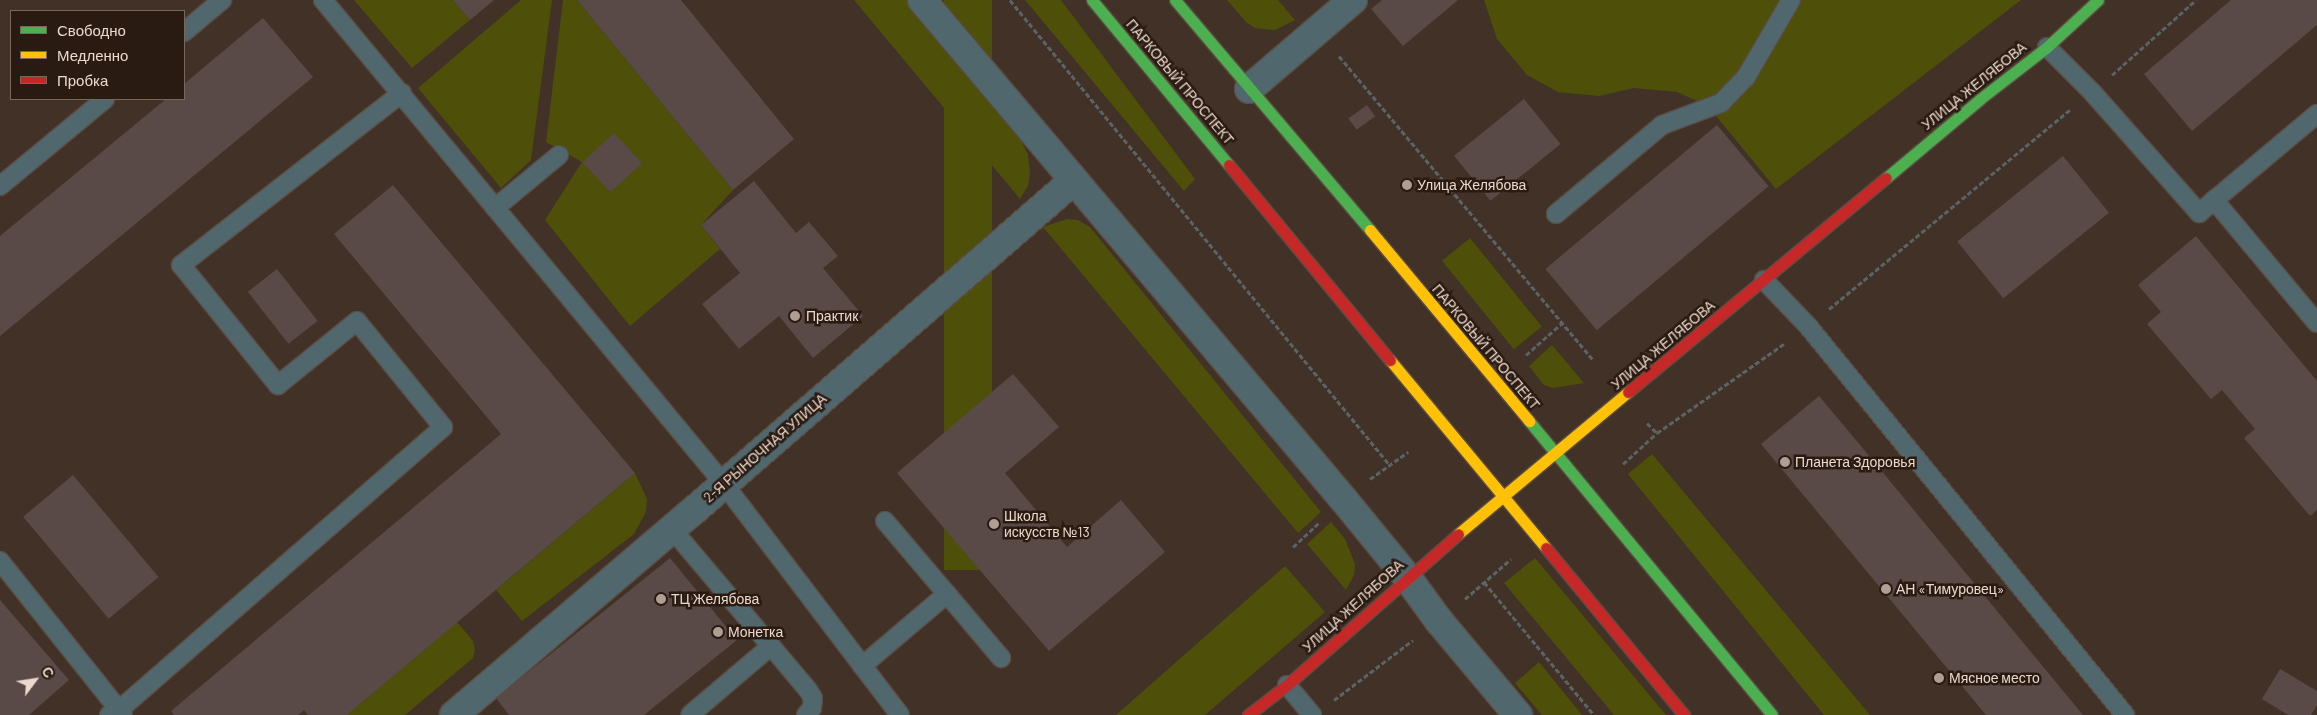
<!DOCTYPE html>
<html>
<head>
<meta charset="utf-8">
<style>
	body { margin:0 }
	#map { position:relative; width:2317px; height:715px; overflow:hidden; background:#423126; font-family:Barlow,sans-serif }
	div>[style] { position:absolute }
	.green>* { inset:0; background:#4e4f08; transform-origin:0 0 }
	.building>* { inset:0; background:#594a47; transform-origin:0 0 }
	.path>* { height:3px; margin-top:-1.5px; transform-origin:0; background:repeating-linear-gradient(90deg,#5a6365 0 5px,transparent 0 7.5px) }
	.roads { filter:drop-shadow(1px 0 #5b4d43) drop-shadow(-1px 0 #5b4d43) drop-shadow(0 1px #5b4d43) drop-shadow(0 -1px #5b4d43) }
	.lane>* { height:18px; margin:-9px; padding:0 9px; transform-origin:9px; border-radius:9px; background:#51676e }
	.street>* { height:28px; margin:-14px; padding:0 14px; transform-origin:14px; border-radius:14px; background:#51676e }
	.fast>* { height:11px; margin:-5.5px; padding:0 5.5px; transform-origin:5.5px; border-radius:5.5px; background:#4caf50 }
	.slow>* { height:11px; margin:-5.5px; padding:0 5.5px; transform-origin:5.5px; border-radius:5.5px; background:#ffc107 }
	.jam>* { height:11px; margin:-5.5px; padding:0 5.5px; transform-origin:5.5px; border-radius:5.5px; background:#c62828 }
	.dots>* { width:14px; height:14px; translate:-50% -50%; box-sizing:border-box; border:2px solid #291b12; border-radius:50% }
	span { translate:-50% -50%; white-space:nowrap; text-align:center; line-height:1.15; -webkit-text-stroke:5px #291b12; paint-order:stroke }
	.street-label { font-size:14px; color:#edd8cc }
	.poi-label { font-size:14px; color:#edd8cc }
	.left { translate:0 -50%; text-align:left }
	.legend { position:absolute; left:10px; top:10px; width:175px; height:90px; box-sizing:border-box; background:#291b12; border:1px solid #77675c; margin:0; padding:6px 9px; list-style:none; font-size:15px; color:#edd8cc }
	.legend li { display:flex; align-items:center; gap:10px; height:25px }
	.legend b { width:25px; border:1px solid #77675c }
	.north { position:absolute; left:10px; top:655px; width:50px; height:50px; -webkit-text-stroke:4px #291b12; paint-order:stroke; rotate:59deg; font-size:14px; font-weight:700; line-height:20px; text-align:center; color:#edd8cc }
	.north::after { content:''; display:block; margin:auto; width:18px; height:22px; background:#edd8cc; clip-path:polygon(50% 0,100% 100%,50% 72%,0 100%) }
</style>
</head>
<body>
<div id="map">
	<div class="green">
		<i style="clip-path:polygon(354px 0,453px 0,470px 20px,412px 68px)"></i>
		<i style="clip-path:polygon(521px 0,552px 0,531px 160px,501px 188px,418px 88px)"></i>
		<i style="clip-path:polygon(563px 0,577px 0,733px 190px,701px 225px,720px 249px,630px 326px,545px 220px,582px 162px,546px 142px)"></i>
		<i style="clip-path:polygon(854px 0,908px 0,1000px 110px,1020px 138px,1028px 155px,1030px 172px,1028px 186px,1020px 199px)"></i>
		<i style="left:944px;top:0;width:48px;height:570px"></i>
		<i style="clip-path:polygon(1025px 0,1061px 0,1195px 179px,1184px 191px)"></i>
		<i style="clip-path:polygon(1227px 0,1278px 0,1295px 20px,1275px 30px,1255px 28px,1247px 23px)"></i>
		<i style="clip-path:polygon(1484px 0,2021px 0,1776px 189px,1708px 106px,1677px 92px,1634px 88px,1599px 96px,1558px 92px,1527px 75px,1497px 39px)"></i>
		<i style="clip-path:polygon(1067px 219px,1078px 220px,1090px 227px,1321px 512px,1298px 533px,1043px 227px)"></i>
		<i style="left:1470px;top:238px;width:114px;height:36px;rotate:51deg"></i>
		<i style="clip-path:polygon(1552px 345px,1584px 383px,1553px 388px,1544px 385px,1529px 366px)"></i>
		<i style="clip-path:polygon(1652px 454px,1870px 715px,1824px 715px,1628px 474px)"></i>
		<i style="clip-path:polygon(635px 473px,647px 499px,646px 512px,634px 534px,522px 621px,496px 590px)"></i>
		<i style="clip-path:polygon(1331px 522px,1345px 539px,1355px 564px,1354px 575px,1346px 590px,1307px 544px)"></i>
		<i style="clip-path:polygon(1535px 558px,1666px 715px,1614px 715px,1504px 583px)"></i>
		<i style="clip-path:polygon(1285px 566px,1325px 612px,1205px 715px,1116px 715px)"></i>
		<i style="clip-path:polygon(457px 622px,473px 641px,475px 650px,473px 658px,405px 715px,347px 715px)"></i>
		<i style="clip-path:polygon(1539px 662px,1582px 715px,1542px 715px,1515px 683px)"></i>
	</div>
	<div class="building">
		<i style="clip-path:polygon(453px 0,494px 0,470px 20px)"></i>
		<i style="clip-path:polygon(577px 0,681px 0,794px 139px,733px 190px)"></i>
		<i style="clip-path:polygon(1382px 0,1458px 0,1403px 46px,1371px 9px)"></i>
		<i style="clip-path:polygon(2231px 0,2317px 0,2317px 25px,2192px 131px,2144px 74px)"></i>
		<i style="clip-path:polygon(263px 18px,313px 77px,0 336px,0 236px,166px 99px,184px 99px,184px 84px)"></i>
		<i style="left:1524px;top:99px;width:58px;height:90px;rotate:51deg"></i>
		<i style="left:1367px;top:105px;width:14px;height:23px;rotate:54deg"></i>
		<i style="left:1717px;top:125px;width:80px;height:224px;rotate:50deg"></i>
		<i style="left:614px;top:133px;width:41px;height:43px;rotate:47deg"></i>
		<i style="left:2063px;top:156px;width:73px;height:136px;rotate:51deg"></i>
		<i style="clip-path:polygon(754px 181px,796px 233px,809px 222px,838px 256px,823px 268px,863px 316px,813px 358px,779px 316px,739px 349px,702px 304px,740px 273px,701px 225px)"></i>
		<i style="clip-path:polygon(393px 185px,635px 473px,347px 715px,308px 715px,304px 710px,298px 715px,174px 715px,171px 711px,501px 434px,334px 234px)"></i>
		<i style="clip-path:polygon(2196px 236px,2317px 381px,2317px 510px,2310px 516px,2244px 438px,2255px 429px,2222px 390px,2211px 399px,2147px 324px,2161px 312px,2138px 285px)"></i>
		<i style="left:277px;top:269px;width:66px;height:37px;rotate:52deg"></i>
		<i style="clip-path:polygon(1013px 374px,1059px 427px,1005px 473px,1067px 547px,1121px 500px,1165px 552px,1049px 651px,897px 473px)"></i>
		<i style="clip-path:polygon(1819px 396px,1861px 446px,2083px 715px,1986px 715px,1761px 444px)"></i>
		<i style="left:73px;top:475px;width:133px;height:65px;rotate:50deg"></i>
		<i style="clip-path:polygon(670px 558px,737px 640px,644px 715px,509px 715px,496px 698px)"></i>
		<i style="clip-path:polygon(0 600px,69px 680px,29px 715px,0 715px)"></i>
		<i style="clip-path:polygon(2280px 669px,2317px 691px,2317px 705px,2311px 715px,2288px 715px,2262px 699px)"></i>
	</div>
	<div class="path">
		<i style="left:1010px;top:0;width:599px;rotate:50.76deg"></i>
		<i style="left:1339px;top:56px;width:396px;rotate:50.1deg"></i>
		<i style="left:2112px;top:75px;width:113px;rotate:-41.8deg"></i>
		<i style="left:1829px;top:309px;width:314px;rotate:-39.6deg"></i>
		<i style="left:1526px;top:355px;width:48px;rotate:-41.6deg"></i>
		<i style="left:1647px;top:423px;width:14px;rotate:45deg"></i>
		<i style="left:1623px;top:464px;width:46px;rotate:-42.4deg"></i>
		<i style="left:1657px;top:433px;width:156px;rotate:-35.1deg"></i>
		<i style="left:1370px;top:479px;width:47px;rotate:-35.4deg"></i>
		<i style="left:1293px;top:547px;width:37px;rotate:-43deg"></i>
		<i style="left:1484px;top:582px;width:173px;rotate:50.4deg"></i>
		<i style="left:1465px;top:599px;width:61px;rotate:-41deg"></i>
		<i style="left:1334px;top:700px;width:99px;rotate:-37.2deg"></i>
	</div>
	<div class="roads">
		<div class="lane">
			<i style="left:323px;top:0;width:629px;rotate:50.36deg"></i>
			<i style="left:724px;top:484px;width:290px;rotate:52.7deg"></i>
			<i style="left:184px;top:32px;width:50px;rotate:-40.1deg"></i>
			<i style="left:2047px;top:47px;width:64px;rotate:45deg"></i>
			<i style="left:2092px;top:92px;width:162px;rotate:48.5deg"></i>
			<i style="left:2199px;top:213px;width:154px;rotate:-40deg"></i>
			<i style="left:0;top:186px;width:136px;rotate:-39.6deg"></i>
			<i style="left:2214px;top:200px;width:160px;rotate:50.1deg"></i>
			<i style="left:495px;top:208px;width:83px;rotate:-39.6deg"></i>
			<i style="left:1556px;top:214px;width:138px;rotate:-40deg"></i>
			<i style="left:1662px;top:125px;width:63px;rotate:-20.4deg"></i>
			<i style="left:1721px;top:103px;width:36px;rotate:-46deg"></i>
			<i style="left:1746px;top:77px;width:89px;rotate:-59.7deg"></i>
			<i style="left:1764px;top:280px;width:64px;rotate:46.3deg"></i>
			<i style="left:1808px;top:326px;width:502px;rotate:50.82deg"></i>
			<i style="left:885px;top:521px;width:96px;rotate:49.7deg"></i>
			<i style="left:672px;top:529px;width:153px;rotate:49.8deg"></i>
			<i style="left:771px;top:646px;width:106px;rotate:139.6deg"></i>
			<i style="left:0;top:561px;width:197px;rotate:51.4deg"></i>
			<i style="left:771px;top:646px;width:57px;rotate:49.9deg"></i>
			<i style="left:808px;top:690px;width:9px;rotate:58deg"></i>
			<i style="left:813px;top:698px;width:10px;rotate:96deg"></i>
			<i style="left:812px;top:708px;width:9px;rotate:131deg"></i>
			<i style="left:862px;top:666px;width:111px;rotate:-40.3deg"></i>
			<i style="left:947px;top:594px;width:84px;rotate:49.8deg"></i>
			<i style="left:1287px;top:685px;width:39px;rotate:50deg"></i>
			<i style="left:109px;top:715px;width:11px;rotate:-27deg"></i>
			<i style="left:119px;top:710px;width:430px;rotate:-41.1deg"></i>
			<i style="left:443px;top:427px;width:136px;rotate:-129.1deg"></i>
			<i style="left:357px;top:321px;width:102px;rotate:141deg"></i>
			<i style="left:278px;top:385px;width:154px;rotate:-128.9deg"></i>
			<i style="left:181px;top:265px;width:280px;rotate:-37.9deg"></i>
		</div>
		<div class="street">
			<i style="left:922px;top:0;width:654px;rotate:49.84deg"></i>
			<i style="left:1344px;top:500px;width:99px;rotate:50.7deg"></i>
			<i style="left:1407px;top:577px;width:54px;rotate:54deg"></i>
			<i style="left:1439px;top:621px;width:123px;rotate:50deg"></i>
			<i style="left:1249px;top:89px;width:137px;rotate:-40.6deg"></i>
			<i style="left:454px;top:715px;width:313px;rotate:-40.5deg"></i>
			<i style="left:692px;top:512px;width:506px;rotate:-40.99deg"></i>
		</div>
		<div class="fast">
			<i style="left:1092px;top:0;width:214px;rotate:50.3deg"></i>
			<i style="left:1175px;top:0;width:302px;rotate:49.7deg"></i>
			<i style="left:1886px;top:178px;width:123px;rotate:-40deg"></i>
			<i style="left:1980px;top:99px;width:85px;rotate:-37.8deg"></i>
			<i style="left:2047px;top:47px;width:69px;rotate:-42.7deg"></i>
			<i style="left:1529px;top:421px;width:381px;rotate:50.4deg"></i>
		</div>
		<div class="slow">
			<i style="left:1370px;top:230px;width:249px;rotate:50.2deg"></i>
			<i style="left:1390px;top:360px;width:244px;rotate:50.3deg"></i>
			<i style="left:1458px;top:534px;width:222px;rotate:-39.9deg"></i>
		</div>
		<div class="jam">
			<i style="left:1229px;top:165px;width:253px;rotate:50.5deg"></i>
			<i style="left:1628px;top:392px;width:335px;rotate:-39.7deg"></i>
			<i style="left:1546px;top:548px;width:217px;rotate:50.4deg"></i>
			<i style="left:1248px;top:715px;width:49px;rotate:-37.6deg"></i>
			<i style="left:1287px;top:685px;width:228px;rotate:-41.4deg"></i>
		</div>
	</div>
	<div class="dots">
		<i style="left:1407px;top:185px;background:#b19e92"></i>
		<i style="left:795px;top:316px;background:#b19e92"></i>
		<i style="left:1785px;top:462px;background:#b19e92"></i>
		<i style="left:994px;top:524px;background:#b19e92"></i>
		<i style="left:1886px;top:589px;background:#b19e92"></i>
		<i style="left:661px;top:599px;background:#b19e92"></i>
		<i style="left:718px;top:632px;background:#b19e92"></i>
		<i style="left:1939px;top:678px;background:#b19e92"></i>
	</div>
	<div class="street-label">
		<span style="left:1180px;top:82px;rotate:50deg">ПАРКОВЫЙ ПРОСПЕКТ</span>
		<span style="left:1974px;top:86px;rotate:-39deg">УЛИЦА ЖЕЛЯБОВА</span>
		<span style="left:1663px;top:345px;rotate:-40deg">УЛИЦА ЖЕЛЯБОВА</span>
		<span style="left:1486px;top:347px;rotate:50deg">ПАРКОВЫЙ ПРОСПЕКТ</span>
		<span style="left:765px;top:448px;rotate:-41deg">2-Я РЫНОЧНАЯ УЛИЦА</span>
		<span style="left:1353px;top:606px;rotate:-42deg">УЛИЦА ЖЕЛЯБОВА</span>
	</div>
	<div class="poi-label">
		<span class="left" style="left:1417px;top:185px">Улица Желябова</span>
		<span class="left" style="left:806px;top:316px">Практик</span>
		<span class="left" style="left:1795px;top:462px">Планета Здоровья</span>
		<span class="left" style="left:1004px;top:524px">Школа<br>искусств №13</span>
		<span class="left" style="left:1896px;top:589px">АН «Тимуровец»</span>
		<span class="left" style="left:671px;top:599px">ТЦ Желябова</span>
		<span class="left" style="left:728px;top:632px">Монетка</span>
		<span class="left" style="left:1949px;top:678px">Мясное место</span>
	</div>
	<ul class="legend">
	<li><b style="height:6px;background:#4caf50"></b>Свободно</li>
	<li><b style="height:6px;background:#ffc107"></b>Медленно</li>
	<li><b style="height:6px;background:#c62828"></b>Пробка</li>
	</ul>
	<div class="north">С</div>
</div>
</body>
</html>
